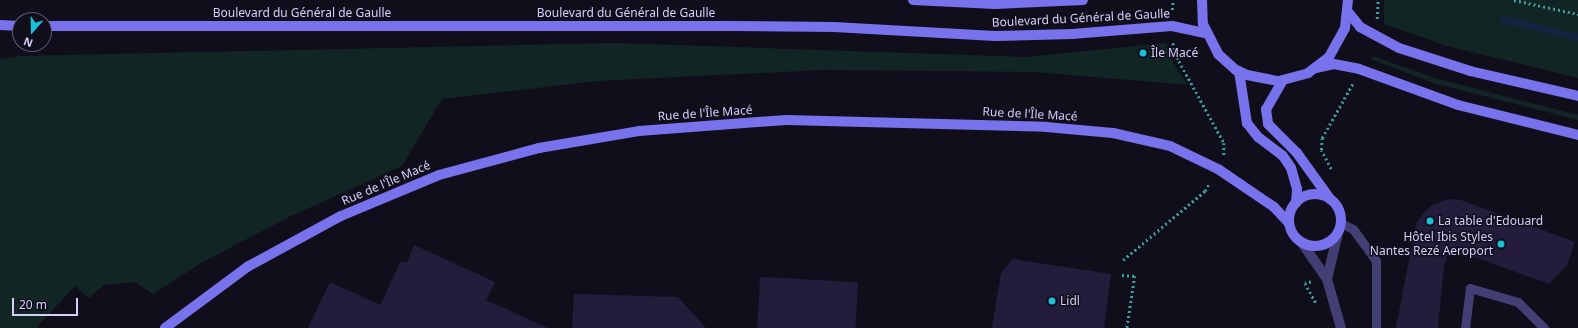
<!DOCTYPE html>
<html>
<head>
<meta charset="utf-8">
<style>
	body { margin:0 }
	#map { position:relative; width:1578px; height:328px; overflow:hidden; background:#110e1c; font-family:"Noto Sans",sans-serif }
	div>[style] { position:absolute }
	.green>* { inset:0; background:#122525 }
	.stream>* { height:7px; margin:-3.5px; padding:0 3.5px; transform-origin:3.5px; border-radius:3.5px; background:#142440 }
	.building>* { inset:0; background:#231c3b; transform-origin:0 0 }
	.path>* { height:2.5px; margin-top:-1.25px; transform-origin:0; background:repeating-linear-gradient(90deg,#3ba19d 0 2px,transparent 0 5px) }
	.lane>* { height:9px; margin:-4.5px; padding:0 4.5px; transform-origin:4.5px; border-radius:4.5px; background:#423f75 }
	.street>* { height:10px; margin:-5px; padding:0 5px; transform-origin:5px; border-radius:5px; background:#423f75 }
	.secondary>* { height:10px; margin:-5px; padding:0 5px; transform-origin:5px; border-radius:5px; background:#7872ed }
	.secondary>.ring { margin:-5px; padding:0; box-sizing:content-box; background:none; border:10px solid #7872ed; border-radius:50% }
	.dots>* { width:11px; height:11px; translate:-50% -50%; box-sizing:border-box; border:2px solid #110e1c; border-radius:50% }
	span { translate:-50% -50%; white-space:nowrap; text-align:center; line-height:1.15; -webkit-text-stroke:3px #110e1c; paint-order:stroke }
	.street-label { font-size:12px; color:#d5cff9 }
	.poi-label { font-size:12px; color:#d5cff9 }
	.left { translate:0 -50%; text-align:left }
	.right { translate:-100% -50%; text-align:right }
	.north { position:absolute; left:12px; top:12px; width:40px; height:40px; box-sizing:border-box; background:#110e1c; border:1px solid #5f5b74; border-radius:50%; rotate:200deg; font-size:11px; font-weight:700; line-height:16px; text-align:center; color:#d5cff9 }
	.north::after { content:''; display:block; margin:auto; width:14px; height:18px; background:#1bc1d9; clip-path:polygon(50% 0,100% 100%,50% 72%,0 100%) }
	.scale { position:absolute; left:12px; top:298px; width:66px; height:18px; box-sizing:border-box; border:2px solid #d5cff9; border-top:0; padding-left:5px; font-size:12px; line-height:14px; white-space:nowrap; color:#d5cff9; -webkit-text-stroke:3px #110e1c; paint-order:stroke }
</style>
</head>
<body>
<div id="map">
	<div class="green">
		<i style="clip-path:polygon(1384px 0,1578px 0,1578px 78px,1447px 46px,1384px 24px)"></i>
		<i style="clip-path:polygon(615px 43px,1025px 57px,1166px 43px,1174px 64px,1188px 85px,1034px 72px,822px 70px,597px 81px,442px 99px,402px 166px,289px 217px,201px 263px,153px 294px,135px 282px,104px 285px,89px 298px,75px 286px,36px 328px,0 328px,0 59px,21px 56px)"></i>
		<i style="clip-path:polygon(1373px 56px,1438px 79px,1578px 115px,1578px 120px,1436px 84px,1371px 59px)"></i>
	</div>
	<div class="stream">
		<i style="left:1503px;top:19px;width:77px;rotate:13.5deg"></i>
	</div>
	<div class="building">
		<i style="clip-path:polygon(1448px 199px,1461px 200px,1575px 242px,1567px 265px,1549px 284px,1450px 248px,1444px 266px,1438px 328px,1396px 328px,1416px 223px,1430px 206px)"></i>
		<i style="clip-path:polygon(414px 245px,495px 282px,486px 300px,548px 328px,308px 328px,330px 282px,380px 305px,401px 261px,407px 263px)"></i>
		<i style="clip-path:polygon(1013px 259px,1111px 274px,1104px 328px,992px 328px,1001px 273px)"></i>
		<i style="left:760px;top:277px;width:98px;height:51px;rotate:3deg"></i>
		<i style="clip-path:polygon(574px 294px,678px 297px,706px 328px,572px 328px)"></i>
	</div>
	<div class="path">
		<i style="left:1514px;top:0;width:66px;rotate:12.3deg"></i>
		<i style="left:1172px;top:10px;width:10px;rotate:-84deg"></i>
		<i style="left:1377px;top:19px;width:19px;rotate:-87deg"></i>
		<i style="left:1173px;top:43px;width:19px;rotate:72deg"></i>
		<i style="left:1179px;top:61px;width:94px;rotate:61.2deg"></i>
		<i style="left:1224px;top:143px;width:12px;rotate:90deg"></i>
		<i style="left:1331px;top:169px;width:21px;rotate:-118deg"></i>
		<i style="left:1321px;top:150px;width:12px;rotate:-85deg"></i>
		<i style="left:1322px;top:138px;width:63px;rotate:-60.6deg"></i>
		<i style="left:1123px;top:260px;width:107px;rotate:-40.1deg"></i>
		<i style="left:1205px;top:191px;width:10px;rotate:-61deg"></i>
		<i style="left:1122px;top:275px;width:13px;rotate:4deg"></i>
		<i style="left:1135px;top:276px;width:53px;rotate:98.7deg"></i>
		<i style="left:1311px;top:282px;width:6px;rotate:171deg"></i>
		<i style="left:1305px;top:283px;width:23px;rotate:61deg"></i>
	</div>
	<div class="lane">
		<i style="left:1341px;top:223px;width:13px;rotate:27deg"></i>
		<i style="left:1353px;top:229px;width:39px;rotate:54deg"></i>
		<i style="left:1376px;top:261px;width:67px;rotate:90deg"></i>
		<i style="left:1465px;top:328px;width:40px;rotate:-82.9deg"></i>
		<i style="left:1470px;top:288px;width:50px;rotate:16.3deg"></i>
		<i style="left:1518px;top:302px;width:37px;rotate:45deg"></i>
	</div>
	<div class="street">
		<i style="left:1302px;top:243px;width:44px;rotate:55.2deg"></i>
		<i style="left:1327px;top:279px;width:51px;rotate:74.1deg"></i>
		<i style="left:1327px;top:279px;width:47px;rotate:-76.6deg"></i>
	</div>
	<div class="secondary">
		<i style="left:913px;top:0;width:82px;rotate:2.8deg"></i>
		<i style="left:995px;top:4px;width:88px;rotate:-2.6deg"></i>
		<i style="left:1202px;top:0;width:24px;rotate:88deg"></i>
		<i style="left:1203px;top:24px;width:34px;rotate:63deg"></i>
		<i style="left:1218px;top:54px;width:24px;rotate:42deg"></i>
		<i style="left:1236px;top:70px;width:12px;rotate:24deg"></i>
		<i style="left:1247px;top:75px;width:33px;rotate:11deg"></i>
		<i style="left:1279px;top:81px;width:30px;rotate:-15deg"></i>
		<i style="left:1308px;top:73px;width:26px;rotate:-37deg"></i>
		<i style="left:1329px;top:57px;width:33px;rotate:-61deg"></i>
		<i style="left:1345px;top:28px;width:28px;rotate:-84deg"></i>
		<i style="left:1348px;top:12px;width:19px;rotate:51deg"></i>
		<i style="left:1360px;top:27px;width:44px;rotate:28.3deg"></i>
		<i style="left:1399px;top:48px;width:75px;rotate:17.9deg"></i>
		<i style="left:1470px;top:71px;width:111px;rotate:13deg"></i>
		<i style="left:0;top:25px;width:20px;rotate:3deg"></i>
		<i style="left:44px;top:26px;width:690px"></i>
		<i style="left:734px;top:26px;width:100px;rotate:0.6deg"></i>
		<i style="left:834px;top:27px;width:161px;rotate:3.2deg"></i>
		<i style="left:995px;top:36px;width:77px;rotate:-1.5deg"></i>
		<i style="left:1072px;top:34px;width:100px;rotate:-4.6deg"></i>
		<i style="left:1172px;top:26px;width:35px;rotate:12deg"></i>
		<i style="left:1317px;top:68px;width:17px;rotate:-13deg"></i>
		<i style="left:1334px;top:64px;width:25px;rotate:11deg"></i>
		<i style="left:1359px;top:69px;width:105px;rotate:20deg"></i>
		<i style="left:1458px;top:105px;width:124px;rotate:14deg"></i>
		<i style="left:1239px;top:71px;width:53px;rotate:81.3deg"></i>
		<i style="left:1247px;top:123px;width:18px;rotate:52deg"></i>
		<i style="left:1258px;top:137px;width:31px;rotate:37deg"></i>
		<i style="left:1283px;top:156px;width:14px;rotate:56deg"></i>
		<i style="left:1291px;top:168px;width:22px;rotate:74deg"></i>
		<i style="left:1297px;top:189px;width:14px;rotate:94deg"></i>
		<i style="left:1283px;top:80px;width:34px;rotate:120deg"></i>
		<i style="left:1266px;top:109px;width:15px;rotate:82deg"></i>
		<i style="left:1268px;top:124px;width:41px;rotate:45deg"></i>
		<i style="left:1297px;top:153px;width:57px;rotate:54.3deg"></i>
		<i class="ring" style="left:1289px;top:194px;width:42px;height:42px"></i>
		<i style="left:165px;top:328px;width:102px;rotate:-36.6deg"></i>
		<i style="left:247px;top:267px;width:107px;rotate:-28.5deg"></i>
		<i style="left:341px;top:216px;width:106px;rotate:-22.7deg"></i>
		<i style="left:439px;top:175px;width:104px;rotate:-15.1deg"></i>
		<i style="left:539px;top:148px;width:101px;rotate:-9.6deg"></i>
		<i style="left:639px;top:131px;width:148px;rotate:-4.3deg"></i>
		<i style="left:787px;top:120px;width:259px;rotate:1.5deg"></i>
		<i style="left:1046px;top:127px;width:67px;rotate:5.1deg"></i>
		<i style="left:1113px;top:133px;width:58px;rotate:12.8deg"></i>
		<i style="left:1170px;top:146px;width:53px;rotate:25.6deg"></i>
		<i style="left:1218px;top:169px;width:68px;rotate:34.2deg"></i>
		<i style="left:1274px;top:207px;width:22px;rotate:47deg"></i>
	</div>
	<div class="dots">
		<i style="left:1143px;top:53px;background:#1bc1d9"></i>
		<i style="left:1430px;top:221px;background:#1bc1d9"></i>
		<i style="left:1501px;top:244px;background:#1bc1d9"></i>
		<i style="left:1052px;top:301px;background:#1bc1d9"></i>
	</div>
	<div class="street-label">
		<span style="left:302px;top:13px">Boulevard du Général de Gaulle</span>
		<span style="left:626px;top:13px">Boulevard du Général de Gaulle</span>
		<span style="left:1081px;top:18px;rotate:-3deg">Boulevard du Général de Gaulle</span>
		<span style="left:705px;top:113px;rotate:-4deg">Rue de l'Île Macé</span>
		<span style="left:1030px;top:114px;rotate:3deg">Rue de l'Île Macé</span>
		<span style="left:386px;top:183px;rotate:-23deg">Rue de l'Île Macé</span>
	</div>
	<div class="poi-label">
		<span class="left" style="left:1151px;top:53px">Île Macé</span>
		<span class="left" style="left:1438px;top:221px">La table d'Edouard</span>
		<span class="right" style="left:1493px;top:244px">Hôtel Ibis Styles<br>Nantes Rezé Aeroport</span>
		<span class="left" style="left:1060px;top:301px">Lidl</span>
	</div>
	<div class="north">N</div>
	<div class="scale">20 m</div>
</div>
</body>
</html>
